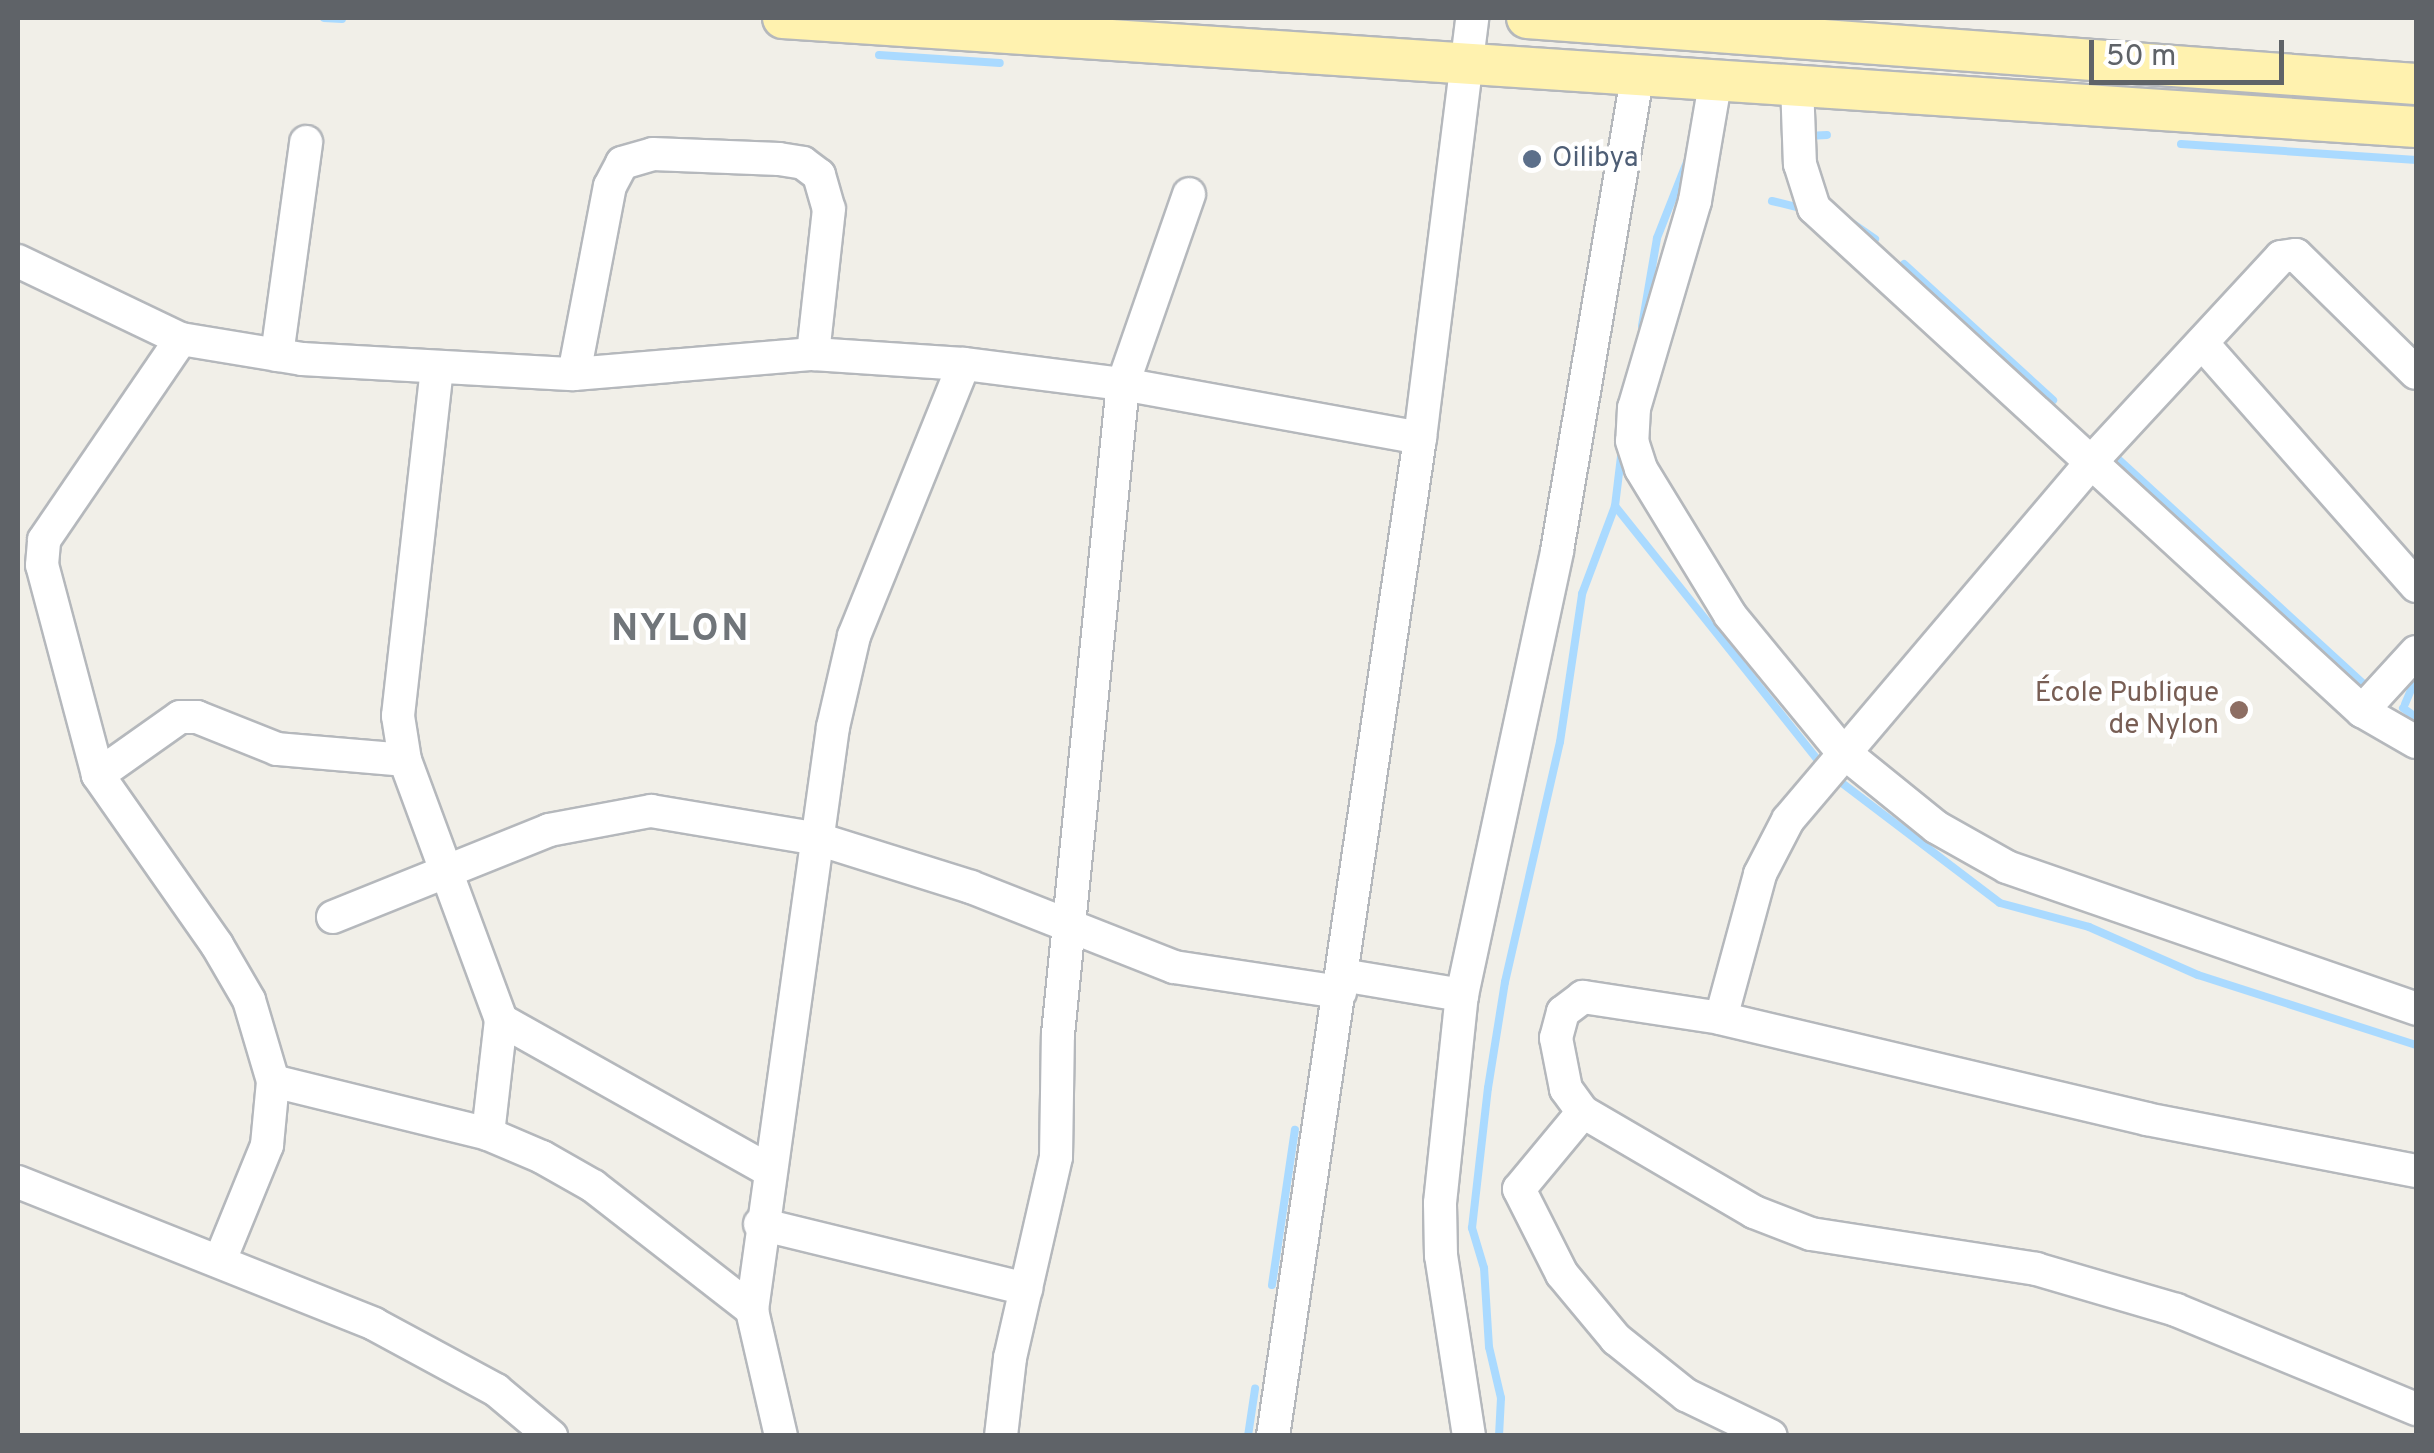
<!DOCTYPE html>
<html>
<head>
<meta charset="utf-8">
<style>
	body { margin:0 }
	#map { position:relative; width:2434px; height:1453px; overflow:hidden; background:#f1efe8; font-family:Overpass,sans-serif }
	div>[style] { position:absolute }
	.stream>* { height:8px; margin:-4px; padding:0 4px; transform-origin:4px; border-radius:4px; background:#aadaff }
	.roads { filter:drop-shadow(2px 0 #b5b8bc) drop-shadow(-2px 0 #b5b8bc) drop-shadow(0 2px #b5b8bc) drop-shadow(0 -2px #b5b8bc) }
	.minor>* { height:32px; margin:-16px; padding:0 16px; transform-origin:16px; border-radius:16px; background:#fff }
	.major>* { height:40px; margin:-20px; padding:0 20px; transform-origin:20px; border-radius:20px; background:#fff2af }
	.dots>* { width:28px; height:28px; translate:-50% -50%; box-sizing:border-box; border:5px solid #fff; border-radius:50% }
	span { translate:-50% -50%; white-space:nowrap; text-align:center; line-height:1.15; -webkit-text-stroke:9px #fff; paint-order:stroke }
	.service-label { font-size:28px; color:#4e5e75 }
	.left { translate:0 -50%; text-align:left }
	.education-label { font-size:28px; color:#785e54 }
	.right { translate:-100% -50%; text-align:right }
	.district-label { font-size:38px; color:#70757a; font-weight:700; letter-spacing:2.5px }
	.frame { position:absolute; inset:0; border:20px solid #5f6368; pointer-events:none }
	.scale { position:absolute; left:2089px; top:40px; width:195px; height:45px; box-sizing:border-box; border:5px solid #5f6368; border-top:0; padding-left:12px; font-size:30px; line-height:35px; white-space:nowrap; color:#5f6368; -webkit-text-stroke:8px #fff; paint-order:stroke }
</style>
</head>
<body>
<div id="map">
	<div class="stream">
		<i style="left:324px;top:18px;width:18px;rotate:3deg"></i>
		<i style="left:879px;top:55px;width:121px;rotate:3.8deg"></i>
		<i style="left:1807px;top:136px;width:20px;rotate:-3deg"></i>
		<i style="left:2181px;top:144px;width:236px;rotate:3.9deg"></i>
		<i style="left:1772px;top:201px;width:34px;rotate:14deg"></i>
		<i style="left:1839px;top:214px;width:44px;rotate:34.8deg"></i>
		<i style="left:1904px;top:264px;width:202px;rotate:42.4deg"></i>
		<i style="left:1642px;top:326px;width:89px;rotate:-80.3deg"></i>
		<i style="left:1657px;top:238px;width:82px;rotate:-68.5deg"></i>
		<i style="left:2118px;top:459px;width:339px;rotate:42.5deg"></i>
		<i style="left:1615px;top:506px;width:335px;rotate:51.4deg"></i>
		<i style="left:2405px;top:704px;width:28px;rotate:-67deg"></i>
		<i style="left:2403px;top:708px;width:16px;rotate:35deg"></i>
		<i style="left:1834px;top:777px;width:208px;rotate:37.2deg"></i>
		<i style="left:2000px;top:903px;width:92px;rotate:15.1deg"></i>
		<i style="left:2089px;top:927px;width:119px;rotate:23.8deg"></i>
		<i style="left:2198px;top:975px;width:229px;rotate:17.8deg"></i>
		<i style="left:1272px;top:1285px;width:157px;rotate:-81.6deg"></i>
		<i style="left:1248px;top:1436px;width:48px;rotate:-81.5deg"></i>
		<i style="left:1499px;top:1436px;width:38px;rotate:-87deg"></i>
		<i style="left:1501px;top:1398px;width:52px;rotate:-103.2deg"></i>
		<i style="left:1489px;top:1347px;width:79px;rotate:-93.6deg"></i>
		<i style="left:1484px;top:1268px;width:42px;rotate:-106.7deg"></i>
		<i style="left:1472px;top:1228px;width:141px;rotate:-83.5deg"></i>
		<i style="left:1488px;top:1088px;width:107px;rotate:-80.9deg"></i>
		<i style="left:1505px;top:982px;width:246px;rotate:-77.1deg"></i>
		<i style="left:1560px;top:742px;width:150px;rotate:-81.5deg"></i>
		<i style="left:1582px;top:594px;width:94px;rotate:-69.4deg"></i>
		<i style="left:1615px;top:506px;width:58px;rotate:-83.1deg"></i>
	</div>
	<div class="roads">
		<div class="minor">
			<i style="left:1716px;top:78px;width:125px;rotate:99.7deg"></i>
			<i style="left:1695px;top:201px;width:216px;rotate:106.4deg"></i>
			<i style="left:1634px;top:408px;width:33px;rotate:93deg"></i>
			<i style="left:1632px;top:441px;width:29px;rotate:72deg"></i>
			<i style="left:1641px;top:469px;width:171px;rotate:58.6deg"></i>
			<i style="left:1730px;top:615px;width:175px;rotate:50.6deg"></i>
			<i style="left:1841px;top:750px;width:122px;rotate:39deg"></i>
			<i style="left:1936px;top:827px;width:81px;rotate:29.4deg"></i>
			<i style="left:2007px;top:867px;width:433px;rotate:19.1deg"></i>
			<i style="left:1797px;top:84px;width:80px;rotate:87.9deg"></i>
			<i style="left:1800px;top:164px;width:46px;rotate:72.3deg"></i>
			<i style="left:1814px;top:208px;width:744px;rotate:42.55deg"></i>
			<i style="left:2362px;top:711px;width:62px;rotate:29.9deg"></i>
			<i style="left:18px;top:261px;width:181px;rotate:25.6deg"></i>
			<i style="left:181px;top:339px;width:123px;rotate:9.4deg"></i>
			<i style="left:302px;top:359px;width:272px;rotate:3.2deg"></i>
			<i style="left:574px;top:374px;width:240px;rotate:-4.8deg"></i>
			<i style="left:813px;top:354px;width:151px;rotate:3.8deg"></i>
			<i style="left:964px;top:364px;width:160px;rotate:7.2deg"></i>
			<i style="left:1123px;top:384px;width:302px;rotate:10.3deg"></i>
			<i style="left:2202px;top:343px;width:324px;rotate:48.6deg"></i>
			<i style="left:277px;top:355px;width:215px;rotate:-82.2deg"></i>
			<i style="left:437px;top:368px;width:350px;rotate:96.4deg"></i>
			<i style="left:398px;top:716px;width:45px;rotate:81deg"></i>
			<i style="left:405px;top:760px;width:277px;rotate:69.7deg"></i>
			<i style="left:501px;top:1020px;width:308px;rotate:29.3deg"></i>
			<i style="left:574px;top:374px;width:191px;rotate:-79.2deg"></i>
			<i style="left:610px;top:186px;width:26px;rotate:-62deg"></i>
			<i style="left:622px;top:163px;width:32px;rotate:-16deg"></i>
			<i style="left:653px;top:154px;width:126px;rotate:2.3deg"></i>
			<i style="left:779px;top:159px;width:24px;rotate:9deg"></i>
			<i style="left:803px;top:163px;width:20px;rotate:37deg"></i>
			<i style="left:819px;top:175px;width:35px;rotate:74deg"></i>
			<i style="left:829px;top:209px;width:146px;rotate:96.3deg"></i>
			<i style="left:2362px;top:711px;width:80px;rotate:-47.5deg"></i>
			<i style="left:98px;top:775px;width:217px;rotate:-104.9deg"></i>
			<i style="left:42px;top:565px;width:25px;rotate:-85deg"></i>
			<i style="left:44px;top:540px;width:243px;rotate:-55.7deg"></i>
			<i style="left:333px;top:917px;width:233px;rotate:-21.9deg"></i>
			<i style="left:549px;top:830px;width:104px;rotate:-10.6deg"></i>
			<i style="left:651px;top:811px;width:169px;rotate:9.5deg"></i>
			<i style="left:818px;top:839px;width:160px;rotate:17.4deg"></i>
			<i style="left:971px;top:887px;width:218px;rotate:21.5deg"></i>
			<i style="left:1174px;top:967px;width:168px;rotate:8.6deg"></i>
			<i style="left:1342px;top:975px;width:122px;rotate:9.5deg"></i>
			<i style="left:1721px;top:1018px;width:149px;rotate:-74.8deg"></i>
			<i style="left:1760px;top:874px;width:61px;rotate:-62.6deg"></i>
			<i style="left:1788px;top:820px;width:470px;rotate:-49.7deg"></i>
			<i style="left:2092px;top:461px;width:278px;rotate:-47.2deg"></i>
			<i style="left:2281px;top:257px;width:15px;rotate:-8deg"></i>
			<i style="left:2296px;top:255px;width:168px;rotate:44.5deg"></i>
			<i style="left:273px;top:1081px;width:221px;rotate:13.8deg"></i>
			<i style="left:488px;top:1134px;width:59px;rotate:23.1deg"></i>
			<i style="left:542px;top:1157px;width:59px;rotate:29.6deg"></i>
			<i style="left:593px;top:1186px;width:202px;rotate:37.9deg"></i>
			<i style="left:1583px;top:1112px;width:100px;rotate:129.7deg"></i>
			<i style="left:1519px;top:1189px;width:95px;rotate:63.2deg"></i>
			<i style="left:1562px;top:1274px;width:85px;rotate:50.3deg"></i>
			<i style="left:1616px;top:1339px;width:90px;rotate:38.7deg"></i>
			<i style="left:1686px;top:1395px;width:94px;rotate:25.8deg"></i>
			<i style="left:488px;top:1134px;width:115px;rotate:-83.5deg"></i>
			<i style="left:2416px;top:1171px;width:274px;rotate:-169.1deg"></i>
			<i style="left:2147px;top:1119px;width:438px;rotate:-166.7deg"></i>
			<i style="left:1721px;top:1018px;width:140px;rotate:-171.3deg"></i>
			<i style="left:1583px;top:997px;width:25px;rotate:143deg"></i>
			<i style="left:1563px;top:1012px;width:27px;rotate:105deg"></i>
			<i style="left:1556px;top:1038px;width:52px;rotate:78.9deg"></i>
			<i style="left:1566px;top:1089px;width:29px;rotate:54deg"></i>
			<i style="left:1583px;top:1112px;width:198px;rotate:30.3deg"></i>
			<i style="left:1754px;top:1212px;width:61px;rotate:21.1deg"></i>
			<i style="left:1811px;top:1234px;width:228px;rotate:8.8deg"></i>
			<i style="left:2036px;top:1269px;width:146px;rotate:16.3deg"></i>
			<i style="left:2176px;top:1310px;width:260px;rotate:22.4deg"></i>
			<i style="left:18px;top:1182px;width:383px;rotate:21.7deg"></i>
			<i style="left:374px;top:1324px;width:139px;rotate:28.4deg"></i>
			<i style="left:496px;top:1390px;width:72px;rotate:39.9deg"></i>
			<i style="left:760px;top:1224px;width:274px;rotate:13.7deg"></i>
			<i style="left:221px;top:1258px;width:122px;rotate:-67.8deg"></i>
			<i style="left:267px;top:1145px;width:64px;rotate:-84.6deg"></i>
			<i style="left:273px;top:1081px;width:84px;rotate:-106.5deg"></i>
			<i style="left:249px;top:1000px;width:64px;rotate:-120.2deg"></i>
			<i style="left:217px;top:945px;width:208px;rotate:-125deg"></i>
			<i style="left:98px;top:775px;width:100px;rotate:-35.3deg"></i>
			<i style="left:180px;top:717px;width:17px"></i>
			<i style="left:197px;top:717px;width:86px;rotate:21.8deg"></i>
			<i style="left:277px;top:749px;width:128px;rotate:4.9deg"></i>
			<i style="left:781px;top:1436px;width:129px;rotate:-103deg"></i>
			<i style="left:752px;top:1310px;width:589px;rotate:-82.09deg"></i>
			<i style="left:833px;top:727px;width:93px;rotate:-77deg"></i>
			<i style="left:854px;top:636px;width:293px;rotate:-68deg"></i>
			<i style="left:1001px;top:1436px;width:79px;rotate:-83.4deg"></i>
			<i style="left:1010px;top:1358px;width:206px;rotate:-77.1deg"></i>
			<i style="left:1056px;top:1157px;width:123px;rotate:-89.1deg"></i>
			<i style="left:1058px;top:1034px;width:653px;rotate:-84.29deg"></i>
			<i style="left:1123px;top:384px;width:201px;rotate:-70.8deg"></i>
			<i style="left:1273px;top:1436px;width:1009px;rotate:-81.62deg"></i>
			<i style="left:1420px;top:438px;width:423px;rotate:-82.9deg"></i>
			<i style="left:1469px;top:1436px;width:182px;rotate:-98.8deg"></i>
			<i style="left:1441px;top:1256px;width:53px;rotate:-91.1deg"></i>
			<i style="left:1440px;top:1203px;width:209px;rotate:-84deg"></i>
			<i style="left:1462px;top:995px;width:454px;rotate:-77.9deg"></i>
			<i style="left:1557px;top:551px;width:486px;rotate:-80.4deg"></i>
		</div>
		<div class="major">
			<i style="left:783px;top:18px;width:1637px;rotate:3.82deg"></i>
			<i style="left:1527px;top:18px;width:891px;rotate:4.25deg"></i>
		</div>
	</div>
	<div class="dots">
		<i style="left:1532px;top:159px;background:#5c6f8a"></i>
		<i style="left:2239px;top:710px;background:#8d6e63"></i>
	</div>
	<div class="service-label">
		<span class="left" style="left:1552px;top:159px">Oilibya</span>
	</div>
	<div class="education-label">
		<span class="right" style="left:2219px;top:710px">École Publique<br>de Nylon</span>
	</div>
	<div class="district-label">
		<span style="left:681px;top:631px">NYLON</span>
	</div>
	<div class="frame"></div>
	<div class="scale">50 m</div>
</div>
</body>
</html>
